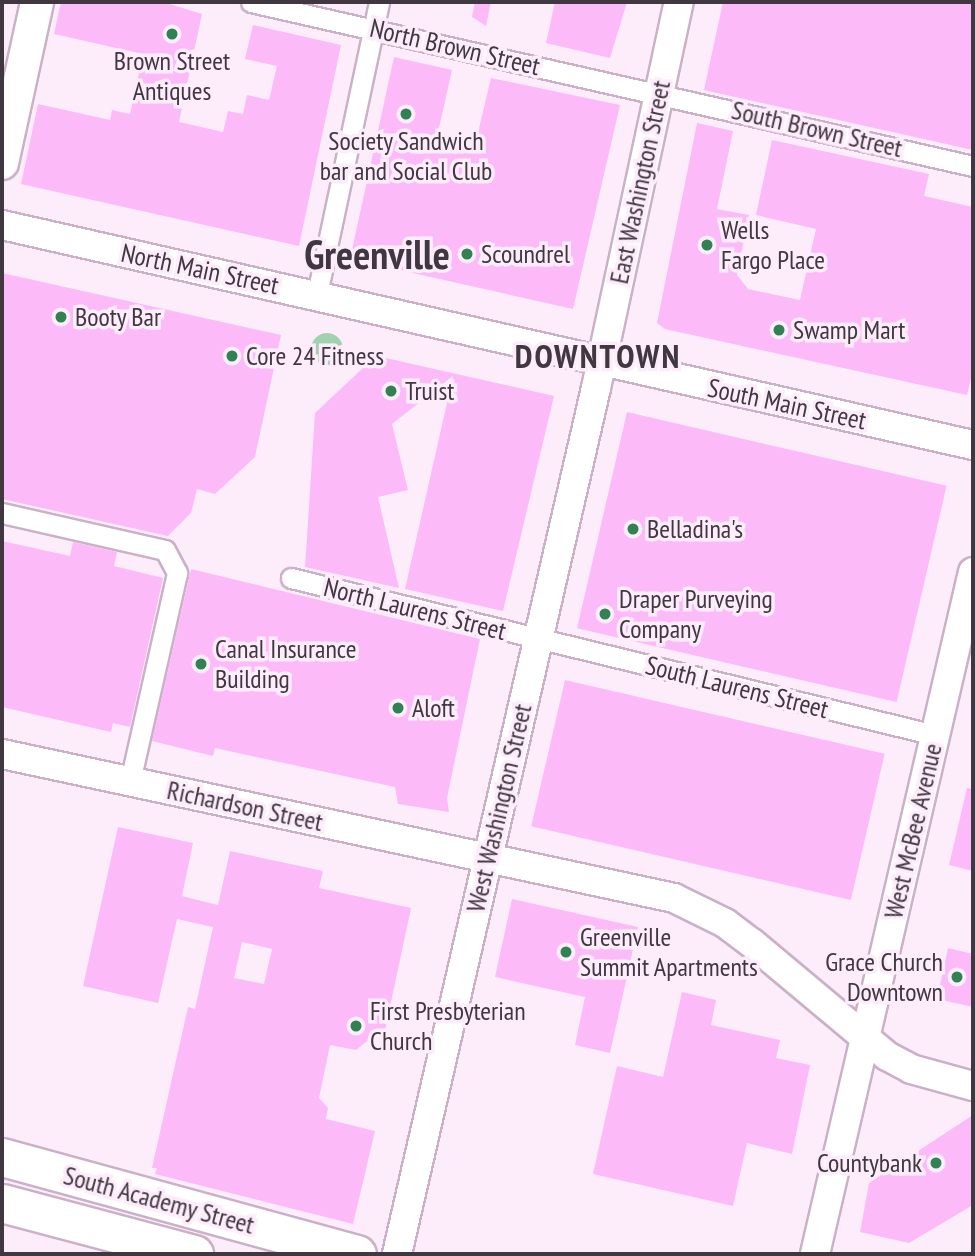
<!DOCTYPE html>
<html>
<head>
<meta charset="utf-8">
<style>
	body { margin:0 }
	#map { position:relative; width:975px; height:1256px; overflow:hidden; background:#fdedfb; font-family:"PT Sans Narrow",sans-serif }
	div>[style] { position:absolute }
	.green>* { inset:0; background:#a1d2b0 }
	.round { border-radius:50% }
	.building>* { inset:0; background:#fdbaf8; transform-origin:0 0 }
	.roads { filter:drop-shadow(2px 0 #cab1c7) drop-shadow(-2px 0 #cab1c7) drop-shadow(0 2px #cab1c7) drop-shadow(0 -2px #cab1c7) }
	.street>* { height:19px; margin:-9.5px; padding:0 9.5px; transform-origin:9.5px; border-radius:9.5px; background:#fff }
	.secondary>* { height:28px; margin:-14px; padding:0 14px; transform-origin:14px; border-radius:14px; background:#fff }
	.primary>* { height:32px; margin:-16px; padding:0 16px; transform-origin:16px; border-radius:16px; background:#fff }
	.highway>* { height:37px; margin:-18.5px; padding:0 18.5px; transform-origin:18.5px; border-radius:18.5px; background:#fff }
	.dots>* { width:19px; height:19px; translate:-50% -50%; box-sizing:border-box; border:4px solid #fdedfb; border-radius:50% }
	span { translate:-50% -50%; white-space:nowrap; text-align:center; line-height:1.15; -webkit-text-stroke:7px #fdedfb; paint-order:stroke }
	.street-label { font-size:26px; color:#413740 }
	.poi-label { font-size:26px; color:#413740 }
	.left { translate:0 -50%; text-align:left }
	.right { translate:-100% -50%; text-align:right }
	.district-label { font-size:33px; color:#413740; font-weight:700; letter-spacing:2px }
	.town-label { font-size:40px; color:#413740; font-weight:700 }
	.frame { position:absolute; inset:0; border:4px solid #413740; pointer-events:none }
</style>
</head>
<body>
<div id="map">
	<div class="green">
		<i class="round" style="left:311px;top:333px;width:32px;height:32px"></i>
	</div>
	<div class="building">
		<i style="clip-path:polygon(61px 2px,163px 2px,202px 14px,179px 122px,223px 132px,228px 111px,243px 114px,247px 95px,269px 100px,277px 66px,245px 59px,253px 25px,341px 45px,299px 246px,21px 184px,38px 104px,110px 120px,112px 110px,130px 114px,143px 54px,54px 34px)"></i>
		<i style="clip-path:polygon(475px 2px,491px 2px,486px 26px,472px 17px)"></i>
		<i style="clip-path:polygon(555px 2px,627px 2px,610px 58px,546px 43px)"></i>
		<i style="clip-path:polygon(723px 2px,973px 2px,973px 150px,704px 90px)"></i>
		<i style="clip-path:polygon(394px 57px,452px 70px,437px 137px,475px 145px,491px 78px,620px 105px,573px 309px,350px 259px)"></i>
		<i style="clip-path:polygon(697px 123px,733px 131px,717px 209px,749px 215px,737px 275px,748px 289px,800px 300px,816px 229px,756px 215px,772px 140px,929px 174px,924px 196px,973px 207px,973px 370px,967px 395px,665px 329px,657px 323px)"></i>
		<i style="clip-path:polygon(2px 273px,281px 335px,255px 457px,215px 494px,197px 489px,191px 513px,168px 536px,2px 499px)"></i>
		<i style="clip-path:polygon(359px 352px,554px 396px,503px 611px,405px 589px,453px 376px,392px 424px,408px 490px,378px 497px,399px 588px,305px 567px,315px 413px,363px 368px)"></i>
		<i style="left:627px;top:412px;width:328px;height:222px;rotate:13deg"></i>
		<i style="clip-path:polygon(2px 541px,70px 556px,73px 542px,117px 552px,114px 566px,163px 578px,130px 727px,113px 723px,111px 732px,2px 707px)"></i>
		<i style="clip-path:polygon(191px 569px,480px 639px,447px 798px,449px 812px,398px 804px,395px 787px,215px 748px,213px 756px,152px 741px)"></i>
		<i style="left:565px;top:680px;width:328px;height:150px;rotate:13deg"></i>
		<i style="clip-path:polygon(967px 788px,973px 789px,973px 871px,949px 865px)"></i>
		<i style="clip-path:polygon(evenodd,118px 827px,193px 843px,182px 896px,218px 905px,230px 851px,323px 871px,319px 888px,411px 908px,384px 1035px,377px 1033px,356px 1050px,330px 1045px,319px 1098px,328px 1108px,326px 1119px,375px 1131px,353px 1224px,155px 1174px,157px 1168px,152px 1168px,188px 1007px,195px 1009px,213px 927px,177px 919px,158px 1003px,83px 986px,118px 827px,242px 942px,272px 949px,264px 984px,234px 978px,242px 942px)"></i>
		<i style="clip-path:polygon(512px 899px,638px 927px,610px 1053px,575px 1045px,585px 997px,495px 977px)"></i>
		<i style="clip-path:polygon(948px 948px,973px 954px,973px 1007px,937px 999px)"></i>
		<i style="clip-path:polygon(682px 992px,716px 1000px,711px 1025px,780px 1040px,776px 1058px,810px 1065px,792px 1154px,747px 1143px,733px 1206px,593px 1174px,617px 1066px,663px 1077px)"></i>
		<i style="clip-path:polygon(973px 1115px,973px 1205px,909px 1243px,860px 1232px,869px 1183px)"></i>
	</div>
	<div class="roads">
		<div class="street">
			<i style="left:251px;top:2px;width:740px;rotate:12.8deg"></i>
			<i style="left:317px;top:294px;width:299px;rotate:-78deg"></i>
			<i style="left:2px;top:513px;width:167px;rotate:12.8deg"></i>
			<i style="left:165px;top:550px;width:26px;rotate:62deg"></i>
			<i style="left:177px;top:573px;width:214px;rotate:102.7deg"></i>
			<i style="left:291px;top:578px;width:663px;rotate:13.7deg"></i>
		</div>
		<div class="secondary">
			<i style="left:2px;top:225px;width:996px;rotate:12.77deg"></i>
			<i style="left:2px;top:754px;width:687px;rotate:12.09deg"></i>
			<i style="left:674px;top:898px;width:57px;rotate:26.1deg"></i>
			<i style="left:725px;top:923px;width:34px;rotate:37deg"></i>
			<i style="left:752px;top:943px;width:176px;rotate:39.9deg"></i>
			<i style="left:887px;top:1056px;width:27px;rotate:28deg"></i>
			<i style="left:911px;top:1069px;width:64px;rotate:15.3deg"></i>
			<i style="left:397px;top:1254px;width:889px;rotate:-77.06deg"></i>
			<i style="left:596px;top:388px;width:395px;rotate:-77.9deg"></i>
			<i style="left:815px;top:1254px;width:700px;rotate:-76.96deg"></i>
		</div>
		<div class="primary">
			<i style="left:2px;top:163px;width:165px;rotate:-77.7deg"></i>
		</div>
		<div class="highway">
			<i style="left:2px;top:1157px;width:368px;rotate:15.3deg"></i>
			<i style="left:2px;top:1203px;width:199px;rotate:14.9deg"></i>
		</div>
	</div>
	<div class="dots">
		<i style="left:172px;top:34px;background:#318253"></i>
		<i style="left:406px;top:114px;background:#318253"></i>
		<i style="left:707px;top:245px;background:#318253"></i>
		<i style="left:467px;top:254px;background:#318253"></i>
		<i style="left:61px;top:317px;background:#318253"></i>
		<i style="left:779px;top:330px;background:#318253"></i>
		<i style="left:232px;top:356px;background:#318253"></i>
		<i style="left:391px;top:391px;background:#318253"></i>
		<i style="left:633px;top:529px;background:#318253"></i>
		<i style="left:605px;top:614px;background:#318253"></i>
		<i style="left:201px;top:664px;background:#318253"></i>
		<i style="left:398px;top:708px;background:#318253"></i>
		<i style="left:566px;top:952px;background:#318253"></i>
		<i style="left:957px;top:977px;background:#318253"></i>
		<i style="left:356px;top:1026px;background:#318253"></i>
		<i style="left:936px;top:1163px;background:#318253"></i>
	</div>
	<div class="street-label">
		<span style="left:455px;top:47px;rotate:13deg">North Brown Street</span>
		<span style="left:817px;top:129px;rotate:13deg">South Brown Street</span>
		<span style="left:640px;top:182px;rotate:-78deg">East Washington Street</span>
		<span style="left:200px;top:269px;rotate:12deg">North Main Street</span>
		<span style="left:787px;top:404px;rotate:12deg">South Main Street</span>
		<span style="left:415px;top:609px;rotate:14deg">North Laurens Street</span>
		<span style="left:737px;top:687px;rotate:14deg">South Laurens Street</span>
		<span style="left:245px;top:806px;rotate:12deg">Richardson Street</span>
		<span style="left:499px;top:808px;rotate:-77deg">West Washington Street</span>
		<span style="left:913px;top:831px;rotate:-77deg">West McBee Avenue</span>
		<span style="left:159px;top:1200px;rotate:15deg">South Academy Street</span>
	</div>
	<div class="poi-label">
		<span style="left:172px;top:76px">Brown Street<br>Antiques</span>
		<span style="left:406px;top:156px">Society Sandwich<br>bar and Social Club</span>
		<span class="left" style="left:721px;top:245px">Wells<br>Fargo Place</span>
		<span class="left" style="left:481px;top:254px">Scoundrel</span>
		<span class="left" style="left:75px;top:317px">Booty Bar</span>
		<span class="left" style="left:793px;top:330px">Swamp Mart</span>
		<span class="left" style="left:246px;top:356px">Core 24 Fitness</span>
		<span class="left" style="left:405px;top:391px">Truist</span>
		<span class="left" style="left:647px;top:529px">Belladina's</span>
		<span class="left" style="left:619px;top:614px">Draper Purveying<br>Company</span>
		<span class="left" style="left:215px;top:664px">Canal Insurance<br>Building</span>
		<span class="left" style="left:412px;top:708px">Aloft</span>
		<span class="left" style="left:580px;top:952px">Greenville<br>Summit Apartments</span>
		<span class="right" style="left:943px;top:977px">Grace Church<br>Downtown</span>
		<span class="left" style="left:370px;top:1026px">First Presbyterian<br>Church</span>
		<span class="right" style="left:922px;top:1163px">Countybank</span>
	</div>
	<div class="district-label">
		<span style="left:598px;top:356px">DOWNTOWN</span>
	</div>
	<div class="town-label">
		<span style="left:377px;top:254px">Greenville</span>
	</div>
	<div class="frame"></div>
</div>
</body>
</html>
